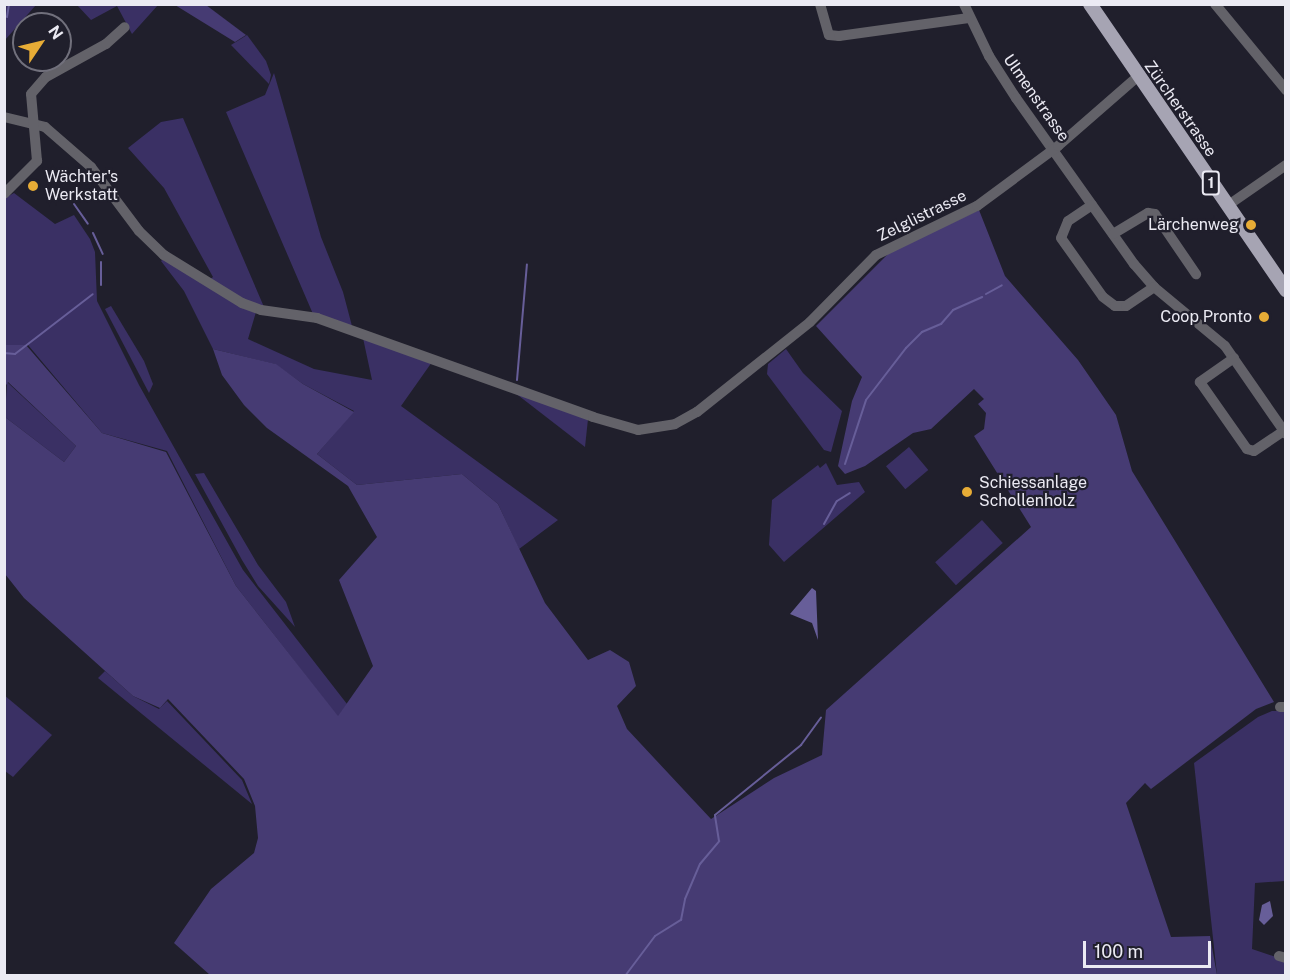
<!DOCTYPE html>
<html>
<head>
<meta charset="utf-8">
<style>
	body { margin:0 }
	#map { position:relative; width:1290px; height:980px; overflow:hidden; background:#201f2c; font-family:"Public Sans",sans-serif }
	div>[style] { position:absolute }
	.green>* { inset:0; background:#3a3064; transform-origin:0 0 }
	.forest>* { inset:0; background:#463b73 }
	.water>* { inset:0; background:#675e99 }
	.stream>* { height:2px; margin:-1px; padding:0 1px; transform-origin:1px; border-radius:1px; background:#675e99 }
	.minor>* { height:10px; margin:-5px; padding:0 5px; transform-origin:5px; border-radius:5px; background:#636269 }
	.major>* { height:14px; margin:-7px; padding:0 7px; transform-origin:7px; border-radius:7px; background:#a6a4b3 }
	.dots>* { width:16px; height:16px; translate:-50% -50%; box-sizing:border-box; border:3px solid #201f2c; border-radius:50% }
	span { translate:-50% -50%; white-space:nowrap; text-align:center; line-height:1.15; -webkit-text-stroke:4.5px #201f2c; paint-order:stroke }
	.shield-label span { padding:2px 4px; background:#201f2c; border:2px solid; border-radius:4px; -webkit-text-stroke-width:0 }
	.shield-label { font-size:15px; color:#ebeaf3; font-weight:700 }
	.street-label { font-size:16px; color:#ebeaf3 }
	.poi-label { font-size:16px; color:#ebeaf3 }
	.left { translate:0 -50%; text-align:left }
	.right { translate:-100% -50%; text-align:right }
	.frame { position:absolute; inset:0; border:6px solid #ebeaf3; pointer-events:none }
	.north { position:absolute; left:12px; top:12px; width:60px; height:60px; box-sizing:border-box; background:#201f2c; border:2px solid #71707c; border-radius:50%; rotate:55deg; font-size:16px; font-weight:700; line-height:24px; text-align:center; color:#ebeaf3 }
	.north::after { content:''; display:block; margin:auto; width:21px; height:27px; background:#e7ac36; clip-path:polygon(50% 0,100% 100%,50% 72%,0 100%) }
	.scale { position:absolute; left:1083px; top:941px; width:128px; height:27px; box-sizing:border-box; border:3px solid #ebeaf3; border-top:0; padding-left:8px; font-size:18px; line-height:21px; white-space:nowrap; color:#ebeaf3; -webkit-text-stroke:4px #201f2c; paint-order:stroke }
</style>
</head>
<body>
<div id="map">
	<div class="green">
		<i style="clip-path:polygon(5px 4px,36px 5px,5px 40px,4px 5px)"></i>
		<i style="clip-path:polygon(77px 5px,158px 5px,132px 34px,117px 6px,91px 20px)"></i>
		<i style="clip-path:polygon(247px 35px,266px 61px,271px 75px,269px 84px,231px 45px)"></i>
		<i style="clip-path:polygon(274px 73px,321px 237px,343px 292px,352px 326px,313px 314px,226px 112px,265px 95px)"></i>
		<i style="clip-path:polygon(183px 118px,264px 307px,242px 300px,209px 280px,213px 277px,164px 188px,128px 148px,161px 122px)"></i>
		<i style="clip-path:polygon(14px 193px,55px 224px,74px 215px,90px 239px,95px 252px,97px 301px,139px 385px,243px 570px,347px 704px,338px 717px,236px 586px,167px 451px,102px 433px,28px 345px,5px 345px,5px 198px)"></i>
		<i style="clip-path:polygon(164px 258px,256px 312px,248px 339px,314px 369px,372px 380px,363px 338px,432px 362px,401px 406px,558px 520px,519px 549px,498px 504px,462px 474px,357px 485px,317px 454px,354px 411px,303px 384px,275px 364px,213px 349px,184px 291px,161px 261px)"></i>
		<i style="clip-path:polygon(111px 306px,144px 361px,153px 384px,149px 393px,105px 309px)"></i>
		<i style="clip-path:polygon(786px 349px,803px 373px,842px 411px,831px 452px,824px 450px,767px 374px,768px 364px)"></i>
		<i style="clip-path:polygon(7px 382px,76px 446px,64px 462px,5px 417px)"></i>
		<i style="clip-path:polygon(510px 389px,588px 419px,585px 447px)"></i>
		<i style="left:909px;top:447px;width:30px;height:30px;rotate:50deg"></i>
		<i style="clip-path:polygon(826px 463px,837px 485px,859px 482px,865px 492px,784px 562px,769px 545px,772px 500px,818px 465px,820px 468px)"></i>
		<i style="clip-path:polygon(204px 473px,258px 565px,286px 602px,295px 627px,258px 586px,242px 560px,195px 474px)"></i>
		<i style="left:982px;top:520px;width:31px;height:63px;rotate:48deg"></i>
		<i style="clip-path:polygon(105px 671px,133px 696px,159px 709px,167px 701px,242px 780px,252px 804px,98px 678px)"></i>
		<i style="clip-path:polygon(4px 695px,52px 735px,13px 777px,5px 771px)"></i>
		<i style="clip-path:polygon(1272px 711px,1285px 711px,1285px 881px,1255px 883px,1252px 949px,1285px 960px,1285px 975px,1217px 975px,1194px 763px,1258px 717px)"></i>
	</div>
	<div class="forest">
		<i style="clip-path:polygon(175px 5px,206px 5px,246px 35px,235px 42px)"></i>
		<i style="clip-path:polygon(979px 210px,1005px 276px,1078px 360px,1116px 415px,1132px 471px,1274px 702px,1256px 709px,1151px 789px,1145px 783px,1126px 803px,1171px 937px,1210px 936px,1217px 975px,210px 975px,174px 943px,211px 889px,254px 853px,258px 838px,255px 806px,244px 779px,168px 699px,160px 708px,133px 696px,24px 598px,5px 574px,5px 417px,64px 462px,76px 446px,8px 382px,5px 387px,5px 345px,26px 345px,102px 433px,166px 452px,236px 586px,338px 716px,373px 666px,339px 580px,377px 537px,348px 486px,267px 428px,244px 405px,222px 375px,213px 349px,276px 364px,303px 384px,354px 412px,317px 454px,357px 485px,462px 474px,498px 504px,545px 603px,588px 660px,610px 650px,629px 662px,636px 686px,617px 706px,627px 729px,711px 819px,774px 778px,822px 755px,826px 710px,1031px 527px,974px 436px,984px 429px,986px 413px,978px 404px,984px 399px,974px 389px,931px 429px,913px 433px,865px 466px,845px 474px,838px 466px,852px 401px,862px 377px,816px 326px,890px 252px)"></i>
	</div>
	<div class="water">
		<i style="clip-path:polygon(812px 588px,816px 591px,818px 640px,812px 623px,790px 614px)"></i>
		<i style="clip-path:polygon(1270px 901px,1273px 916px,1264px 925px,1259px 920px,1262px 905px)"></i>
	</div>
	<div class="stream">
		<i style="left:7px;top:17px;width:13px;rotate:-81deg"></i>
		<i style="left:74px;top:204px;width:24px;rotate:55deg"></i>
		<i style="left:93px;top:233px;width:23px;rotate:65deg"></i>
		<i style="left:101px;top:285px;width:23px;rotate:-90deg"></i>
		<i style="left:986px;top:294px;width:18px;rotate:-29deg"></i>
		<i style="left:4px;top:353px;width:11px;rotate:5deg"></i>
		<i style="left:15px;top:354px;width:98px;rotate:-37.6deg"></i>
		<i style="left:517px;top:380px;width:116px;rotate:-85.1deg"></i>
		<i style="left:845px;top:464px;width:67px;rotate:-71.8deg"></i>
		<i style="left:866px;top:400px;width:66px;rotate:-52.4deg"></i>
		<i style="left:906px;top:348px;width:23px;rotate:-45deg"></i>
		<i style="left:922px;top:332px;width:21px;rotate:-23deg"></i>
		<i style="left:941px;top:324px;width:18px;rotate:-49deg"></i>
		<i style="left:953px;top:310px;width:32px;rotate:-24deg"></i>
		<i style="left:824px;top:524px;width:26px;rotate:-61deg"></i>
		<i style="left:837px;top:501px;width:15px;rotate:-32deg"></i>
		<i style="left:625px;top:976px;width:50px;rotate:-53.1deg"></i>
		<i style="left:655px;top:936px;width:31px;rotate:-32deg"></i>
		<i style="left:681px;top:920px;width:21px;rotate:-79deg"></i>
		<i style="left:685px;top:899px;width:38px;rotate:-67deg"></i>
		<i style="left:700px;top:864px;width:30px;rotate:-50deg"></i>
		<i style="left:719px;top:841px;width:26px;rotate:-99deg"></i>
		<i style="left:715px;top:815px;width:111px;rotate:-39.1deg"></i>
		<i style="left:801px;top:745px;width:34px;rotate:-54deg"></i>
	</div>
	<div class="minor">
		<i style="left:820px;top:4px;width:32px;rotate:74deg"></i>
		<i style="left:829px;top:35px;width:10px;rotate:6deg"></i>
		<i style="left:839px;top:36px;width:131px;rotate:-7.9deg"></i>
		<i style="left:964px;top:4px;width:58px;rotate:64.3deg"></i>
		<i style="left:989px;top:56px;width:50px;rotate:57.3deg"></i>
		<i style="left:1016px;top:98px;width:204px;rotate:54.6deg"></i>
		<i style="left:1134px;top:264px;width:30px;rotate:49deg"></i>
		<i style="left:1154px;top:287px;width:92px;rotate:39.7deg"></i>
		<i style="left:1225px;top:346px;width:107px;rotate:55.3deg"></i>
		<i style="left:1215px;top:4px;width:112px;rotate:50.5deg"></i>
		<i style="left:4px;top:117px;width:42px;rotate:13.7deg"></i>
		<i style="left:45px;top:127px;width:61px;rotate:41deg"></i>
		<i style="left:91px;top:167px;width:80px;rotate:53.1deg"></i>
		<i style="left:139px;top:231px;width:35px;rotate:44deg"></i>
		<i style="left:164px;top:255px;width:92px;rotate:31.6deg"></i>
		<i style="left:242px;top:303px;width:20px;rotate:20deg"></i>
		<i style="left:261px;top:310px;width:57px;rotate:8.1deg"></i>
		<i style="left:317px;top:318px;width:293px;rotate:19.7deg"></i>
		<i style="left:593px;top:417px;width:47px;rotate:16.1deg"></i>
		<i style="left:638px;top:430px;width:37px;rotate:-9deg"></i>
		<i style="left:675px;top:424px;width:25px;rotate:-29deg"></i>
		<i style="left:697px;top:412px;width:144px;rotate:-38.5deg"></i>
		<i style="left:810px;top:322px;width:94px;rotate:-45.4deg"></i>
		<i style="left:876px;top:255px;width:112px;rotate:-25.9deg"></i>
		<i style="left:977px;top:206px;width:101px;rotate:-36.5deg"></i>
		<i style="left:1058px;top:146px;width:105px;rotate:-41.1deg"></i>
		<i style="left:4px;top:194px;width:47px;rotate:-45deg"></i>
		<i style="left:37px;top:161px;width:67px;rotate:-95.1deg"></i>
		<i style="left:31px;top:94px;width:23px;rotate:-49deg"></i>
		<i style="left:46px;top:77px;width:68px;rotate:-28.8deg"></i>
		<i style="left:106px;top:44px;width:25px;rotate:-42deg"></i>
		<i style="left:1092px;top:205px;width:29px;rotate:146deg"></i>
		<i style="left:1068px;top:221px;width:18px;rotate:112deg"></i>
		<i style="left:1061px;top:238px;width:72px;rotate:54.6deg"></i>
		<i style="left:1103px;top:297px;width:15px;rotate:37deg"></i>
		<i style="left:1115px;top:306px;width:11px"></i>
		<i style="left:1126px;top:306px;width:34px;rotate:-34deg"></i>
		<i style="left:1227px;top:206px;width:72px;rotate:-34.8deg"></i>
		<i style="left:1113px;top:234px;width:41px;rotate:-31deg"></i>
		<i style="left:1148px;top:213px;width:7px;rotate:8deg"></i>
		<i style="left:1155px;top:214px;width:73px;rotate:55.7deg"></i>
		<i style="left:1234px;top:358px;width:42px;rotate:144.8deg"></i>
		<i style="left:1200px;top:382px;width:82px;rotate:55deg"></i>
		<i style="left:1247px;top:449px;width:7px;rotate:16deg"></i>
		<i style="left:1254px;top:451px;width:36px;rotate:-34deg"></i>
		<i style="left:1280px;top:707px;width:6px"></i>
		<i style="left:1279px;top:956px;width:7px;rotate:16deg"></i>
	</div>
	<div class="major">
		<i style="left:1090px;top:4px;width:347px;rotate:55.6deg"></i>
	</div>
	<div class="dots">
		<i style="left:33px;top:186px;background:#e7ac36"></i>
		<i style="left:1251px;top:225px;background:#e7ac36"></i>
		<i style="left:1264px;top:317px;background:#e7ac36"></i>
		<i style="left:967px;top:492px;background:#e7ac36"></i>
	</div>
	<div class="shield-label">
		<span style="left:1211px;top:183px">1</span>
	</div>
	<div class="street-label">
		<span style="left:1036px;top:98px;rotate:55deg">Ulmenstrasse</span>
		<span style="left:1180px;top:109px;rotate:55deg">Zürcherstrasse</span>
		<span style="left:922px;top:216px;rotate:-26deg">Zelglistrasse</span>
	</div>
	<div class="poi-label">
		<span class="left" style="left:45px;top:186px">Wächter's<br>Werkstatt</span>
		<span class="right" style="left:1239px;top:225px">Lärchenweg</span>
		<span class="right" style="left:1252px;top:317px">Coop Pronto</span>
		<span class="left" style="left:979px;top:492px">Schiessanlage<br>Schollenholz</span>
	</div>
	<div class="frame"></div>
	<div class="north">N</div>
	<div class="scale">100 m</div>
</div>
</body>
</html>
